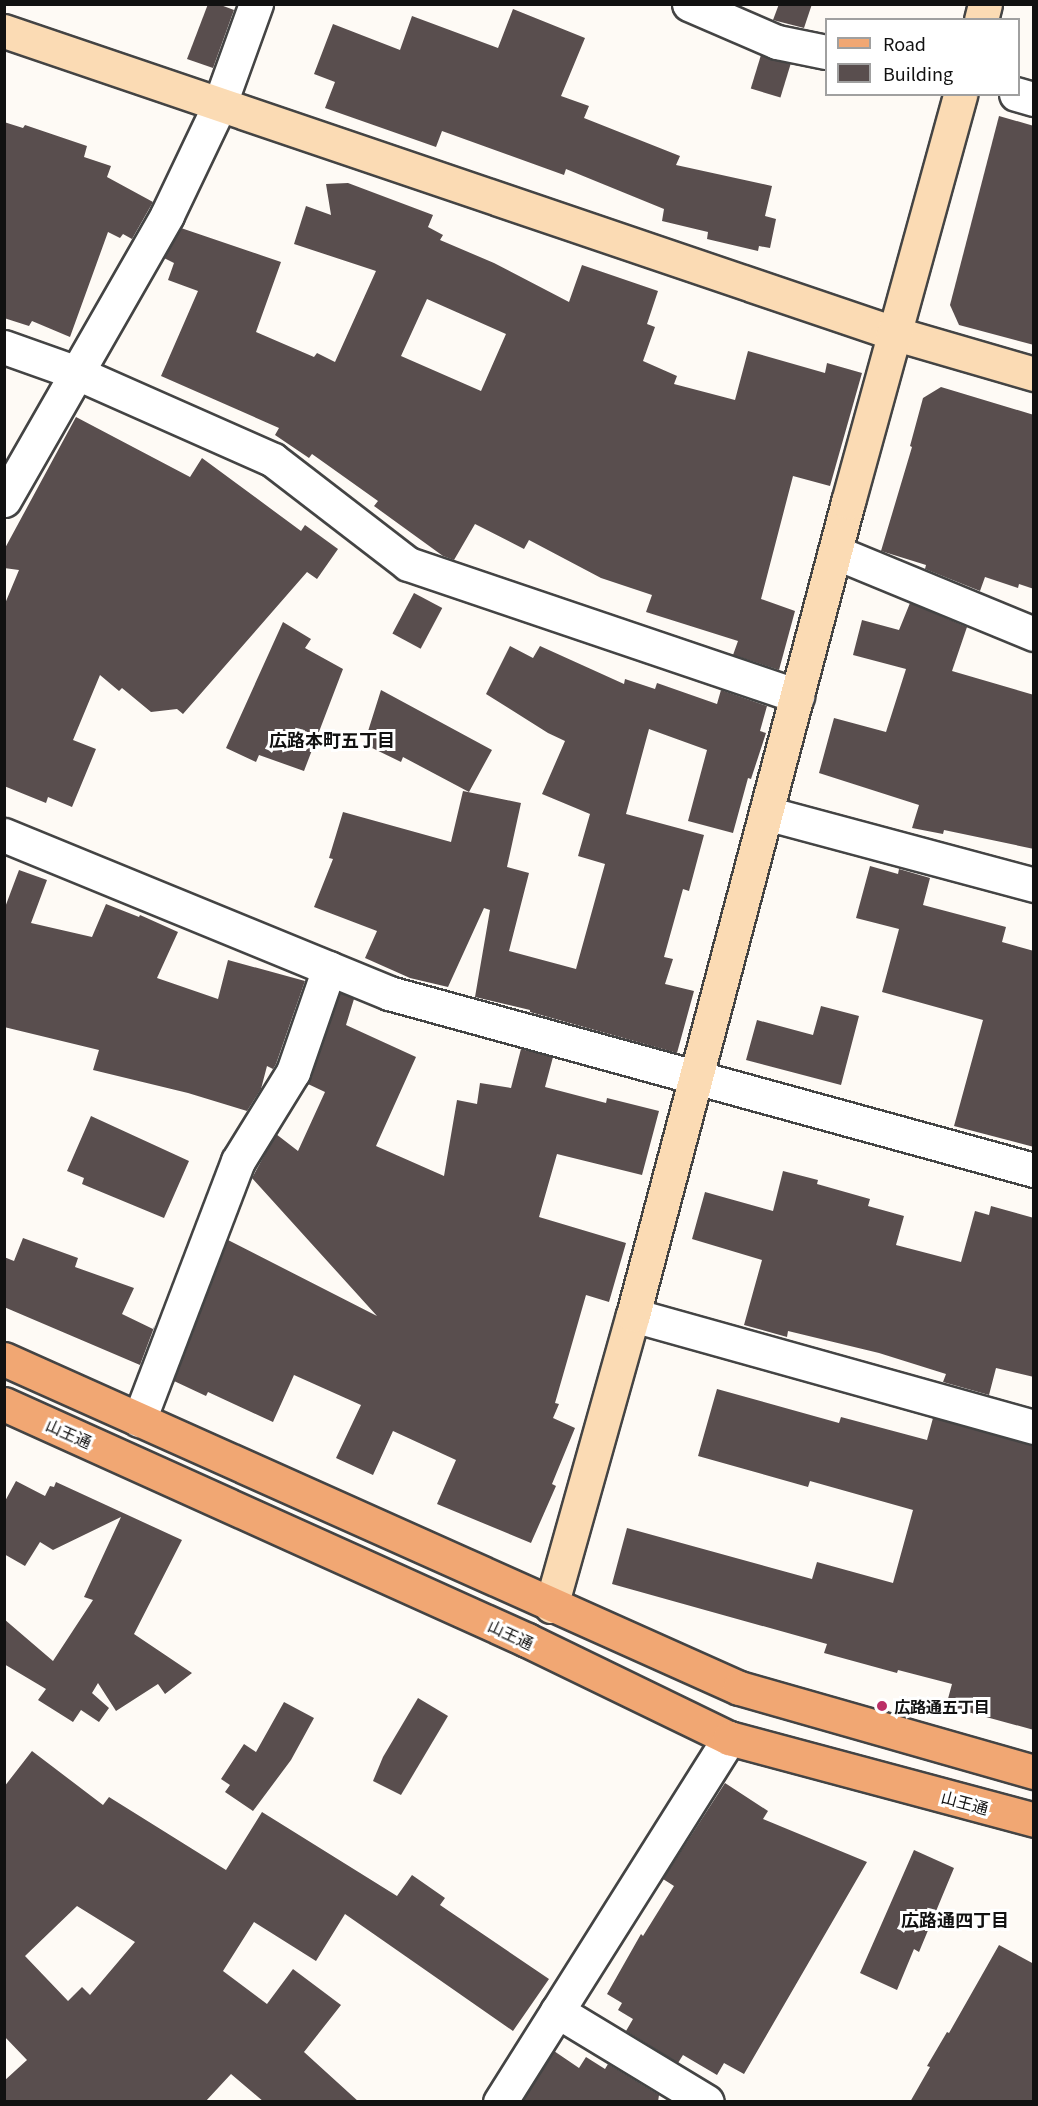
<!DOCTYPE html>
<html>
<head>
<meta charset="utf-8">
<style>
	body { margin:0 }
	#map { position:relative; width:1038px; height:2106px; overflow:hidden; background:#fefaf5; font-family:Georgia,"Noto Sans JP",serif }
	div>[style] { position:absolute }
	.building>* { inset:0; background:#594e4e; transform-origin:0 0 }
	.roads { filter:drop-shadow(2px 0 #444) drop-shadow(-2px 0 #444) drop-shadow(0 2px #444) drop-shadow(0 -2px #444) }
	.street>* { height:33px; margin:-16.5px; padding:0 16.5px; transform-origin:16.5px; border-radius:16.5px; background:#fff }
	.secondary>* { height:33px; margin:-16.5px; padding:0 16.5px; transform-origin:16.5px; border-radius:16.5px; background:#fbdbb4 }
	.primary>* { height:33px; margin:-16.5px; padding:0 16.5px; transform-origin:16.5px; border-radius:16.5px; background:#f1a773 }
	.dots>* { width:16px; height:16px; translate:-50% -50%; box-sizing:border-box; border:3px solid #fff; border-radius:50% }
	span { translate:-50% -50%; white-space:nowrap; text-align:center; line-height:1.15; -webkit-text-stroke:6px #fff; paint-order:stroke }
	.street-label { font-size:16px; color:#111 }
	.poi-label { font-size:16px; color:#111; font-weight:700 }
	.left { translate:0 -50%; text-align:left }
	.neighbourhood-label { font-size:18px; color:#111; font-weight:700 }
	.frame { position:absolute; inset:0; border:6px solid #111; pointer-events:none }
	.legend { position:absolute; left:825px; top:18px; width:195px; height:78px; box-sizing:border-box; background:#fff; border:2px solid #a0a0a0; margin:0; padding:8px 10px; list-style:none; font-size:18px; color:#111 }
	.legend li { display:flex; align-items:center; gap:12px; height:30px }
	.legend b { width:30px; border:2px solid #a0a0a0 }
</style>
</head>
<body>
<div id="map">
	<div class="building">
		<i style="clip-path:polygon(208px 4px,218px 4px,234px 10px,213px 68px,187px 59px)"></i>
		<i style="clip-path:polygon(779px 4px,812px 4px,804px 28px,773px 20px)"></i>
		<i style="clip-path:polygon(513px 9px,585px 38px,561px 96px,589px 106px,584px 118px,680px 156px,676px 165px,772px 186px,765px 216px,776px 219px,770px 248px,759px 246px,758px 251px,707px 239px,708px 232px,662px 221px,664px 209px,566px 169px,564px 175px,442px 131px,436px 147px,325px 108px,335px 82px,314px 74px,333px 24px,400px 50px,412px 16px,498px 48px)"></i>
		<i style="left:761px;top:55px;width:31px;height:35px;rotate:17deg"></i>
		<i style="clip-path:polygon(999px 116px,1034px 126px,1034px 345px,959px 325px,950px 305px)"></i>
		<i style="clip-path:polygon(4px 122px,23px 128px,25px 125px,87px 146px,84px 157px,111px 166px,107px 177px,153px 202px,132px 239px,123px 234px,120px 238px,108px 232px,70px 337px,32px 321px,29px 326px,4px 318px)"></i>
		<i style="clip-path:polygon(evenodd,348px 183px,433px 215px,428px 227px,443px 235px,440px 240px,494px 263px,569px 302px,582px 265px,658px 291px,647px 324px,655px 327px,643px 361px,677px 376px,674px 384px,735px 400px,748px 351px,825px 373px,827px 363px,862px 373px,830px 486px,793px 476px,761px 599px,795px 611px,779px 670px,733px 655px,738px 641px,646px 612px,652px 595px,601px 578px,529px 540px,524px 549px,475px 524px,454px 560px,443px 556px,374px 506px,378px 501px,312px 454px,309px 458px,275px 435px,279px 428px,161px 376px,198px 291px,168px 280px,174px 263px,164px 258px,181px 228px,281px 262px,256px 332px,314px 357px,317px 353px,335px 362px,376px 271px,294px 244px,306px 206px,331px 215px,326px 184px,348px 183px,427px 299px,506px 334px,481px 391px,401px 356px,427px 299px)"></i>
		<i style="clip-path:polygon(941px 387px,1034px 415px,1034px 589px,1019px 584px,1018px 588px,985px 577px,980px 591px,925px 569px,926px 565px,881px 551px,912px 447px,910px 446px,923px 398px)"></i>
		<i style="clip-path:polygon(76px 417px,190px 477px,202px 458px,301px 531px,305px 525px,338px 549px,317px 579px,307px 572px,183px 714px,177px 709px,151px 712px,122px 688px,119px 691px,100px 675px,73px 740px,96px 749px,72px 807px,48px 797px,46px 803px,4px 786px,4px 606px,19px 570px,4px 568px,4px 550px)"></i>
		<i style="left:414px;top:593px;width:32px;height:46px;rotate:28deg"></i>
		<i style="clip-path:polygon(910px 603px,967px 627px,952px 671px,1034px 695px,1034px 849px,944px 830px,943px 834px,912px 828px,919px 805px,819px 773px,834px 718px,886px 732px,906px 669px,853px 655px,862px 620px,899px 630px)"></i>
		<i style="clip-path:polygon(283px 622px,311px 639px,305px 648px,343px 669px,304px 771px,259px 755px,256px 762px,226px 748px)"></i>
		<i style="clip-path:polygon(510px 646px,533px 658px,540px 646px,624px 684px,625px 679px,655px 689px,657px 683px,717px 704px,721px 690px,767px 706px,760px 731px,766px 733px,751px 779px,748px 778px,733px 833px,688px 821px,707px 750px,649px 729px,626px 814px,704px 835px,689px 891px,683px 889px,664px 957px,673px 959px,665px 984px,694px 991px,677px 1053px,530px 1012px,530px 1010px,475px 997px,490px 910px,484px 908px,448px 987px,410px 978px,365px 958px,377px 931px,314px 907px,333px 859px,329px 858px,343px 812px,451px 842px,463px 791px,521px 803px,507px 867px,529px 873px,509px 951px,576px 969px,605px 864px,578px 856px,590px 814px,542px 794px,565px 741px,548px 733px,486px 694px)"></i>
		<i style="clip-path:polygon(381px 690px,492px 750px,469px 792px,403px 757px,401px 762px,364px 744px)"></i>
		<i style="clip-path:polygon(870px 866px,898px 874px,899px 869px,930px 878px,923px 905px,1006px 927px,1002px 942px,1034px 951px,1034px 1147px,954px 1126px,983px 1020px,882px 992px,899px 929px,856px 918px)"></i>
		<i style="clip-path:polygon(19px 870px,47px 880px,31px 923px,92px 937px,106px 904px,139px 917px,140px 915px,178px 932px,157px 978px,218px 999px,228px 960px,305px 981px,276px 1064px,273px 1069px,267px 1066px,261px 1089px,247px 1111px,188px 1093px,93px 1070px,99px 1050px,4px 1027px,4px 910px)"></i>
		<i style="clip-path:polygon(340px 993px,354px 999px,346px 1025px,416px 1057px,376px 1146px,444px 1176px,457px 1100px,477px 1104px,480px 1083px,511px 1088px,521px 1049px,553px 1057px,545px 1087px,606px 1103px,607px 1098px,659px 1111px,642px 1175px,557px 1154px,539px 1217px,626px 1243px,609px 1302px,586px 1295px,555px 1403px,559px 1404px,553px 1418px,575px 1428px,552px 1484px,556px 1486px,531px 1543px,437px 1504px,456px 1460px,393px 1431px,373px 1475px,336px 1458px,361px 1405px,294px 1375px,273px 1422px,208px 1392px,206px 1396px,174px 1381px,228px 1240px,377px 1316px,252px 1178px,276px 1134px,298px 1151px,325px 1092px,308px 1084px)"></i>
		<i style="clip-path:polygon(821px 1006px,859px 1016px,841px 1085px,746px 1060px,757px 1020px,813px 1035px)"></i>
		<i style="clip-path:polygon(91px 1116px,189px 1161px,164px 1218px,82px 1184px,84px 1178px,67px 1171px)"></i>
		<i style="clip-path:polygon(783px 1171px,818px 1180px,817px 1184px,870px 1199px,868px 1206px,904px 1216px,896px 1245px,961px 1262px,975px 1211px,989px 1215px,991px 1206px,1034px 1218px,1034px 1377px,996px 1368px,989px 1395px,943px 1382px,946px 1374px,879px 1353px,788px 1331px,787px 1337px,744px 1325px,762px 1260px,692px 1239px,705px 1192px,773px 1211px)"></i>
		<i style="clip-path:polygon(23px 1238px,78px 1258px,75px 1267px,134px 1288px,122px 1314px,153px 1329px,155px 1325px,140px 1365px,4px 1307px,4px 1257px,14px 1261px)"></i>
		<i style="clip-path:polygon(717px 1389px,839px 1423px,841px 1417px,927px 1440px,933px 1418px,1034px 1445px,1034px 1730px,946px 1706px,952px 1684px,898px 1670px,897px 1673px,824px 1653px,827px 1644px,612px 1584px,627px 1528px,812px 1579px,817px 1562px,893px 1583px,913px 1510px,810px 1481px,808px 1487px,698px 1456px)"></i>
		<i style="clip-path:polygon(16px 1481px,45px 1496px,50px 1486px,54px 1487px,56px 1482px,182px 1540px,134px 1634px,192px 1673px,165px 1694px,158px 1684px,116px 1711px,98px 1683px,92px 1693px,109px 1708px,99px 1722px,81px 1710px,73px 1722px,38px 1700px,46px 1689px,4px 1664px,4px 1619px,53px 1661px,93px 1600px,84px 1597px,121px 1517px,53px 1550px,40px 1542px,25px 1566px,4px 1554px,4px 1503px)"></i>
		<i style="clip-path:polygon(418px 1698px,448px 1716px,401px 1795px,373px 1781px,383px 1757px)"></i>
		<i style="clip-path:polygon(284px 1702px,314px 1718px,291px 1760px,253px 1811px,225px 1792px,230px 1785px,221px 1779px,244px 1744px,256px 1752px)"></i>
		<i style="clip-path:polygon(evenodd,32px 1751px,103px 1805px,109px 1797px,226px 1870px,262px 1812px,397px 1896px,412px 1875px,445px 1898px,440px 1905px,549px 1979px,513px 2031px,345px 1914px,316px 1961px,254px 1922px,223px 1971px,267px 2004px,293px 1969px,341px 2005px,304px 2052px,359px 2102px,264px 2102px,231px 2074px,205px 2102px,4px 2102px,4px 2081px,27px 2060px,4px 2036px,4px 1787px,32px 1751px,77px 1906px,135px 1942px,90px 1995px,82px 1987px,68px 2001px,25px 1956px,77px 1906px)"></i>
		<i style="clip-path:polygon(725px 1783px,768px 1811px,763px 1819px,867px 1862px,744px 2074px,724px 2063px,717px 2075px,683px 2055px,678px 2063px,626px 2031px,633px 2019px,618px 2010px,622px 2003px,607px 1994px,641px 1934px,643px 1936px,674px 1886px,663px 1879px)"></i>
		<i style="clip-path:polygon(914px 1850px,954px 1868px,919px 1952px,914px 1949px,897px 1990px,860px 1973px)"></i>
		<i style="clip-path:polygon(999px 1945px,1034px 1964px,1034px 2102px,910px 2102px,930px 2067px,927px 2066px,947px 2032px,949px 2033px)"></i>
		<i style="clip-path:polygon(554px 2051px,579px 2068px,586px 2057px,605px 2069px,608px 2064px,659px 2095px,658px 2102px,522px 2102px)"></i>
	</div>
	<div class="roads">
		<div class="street">
			<i style="left:689px;top:4px;width:96px;rotate:23.4deg"></i>
			<i style="left:777px;top:42px;width:50px;rotate:11.5deg"></i>
			<i style="left:1016px;top:94px;width:19px;rotate:16deg"></i>
			<i style="left:4px;top:347px;width:77px;rotate:19.6deg"></i>
			<i style="left:77px;top:373px;width:214px;rotate:23.9deg"></i>
			<i style="left:273px;top:460px;width:170px;rotate:37.6deg"></i>
			<i style="left:408px;top:564px;width:411px;rotate:18.7deg"></i>
			<i style="left:4px;top:500px;width:328px;rotate:-60.2deg"></i>
			<i style="left:167px;top:215px;width:121px;rotate:-64.5deg"></i>
			<i style="left:219px;top:106px;width:109px;rotate:-70.1deg"></i>
			<i style="left:835px;top:552px;width:215px;rotate:22.4deg"></i>
			<i style="left:766px;top:813px;width:278px;rotate:15deg"></i>
			<i style="left:4px;top:835px;width:416px;rotate:22.3deg"></i>
			<i style="left:389px;top:993px;width:669px;rotate:15.35deg"></i>
			<i style="left:633px;top:1315px;width:416px;rotate:15.6deg"></i>
			<i style="left:139px;top:1420px;width:277px;rotate:-69.1deg"></i>
			<i style="left:238px;top:1161px;width:105px;rotate:-58.3deg"></i>
			<i style="left:293px;top:1072px;width:110px;rotate:-70.9deg"></i>
			<i style="left:557px;top:2011px;width:175px;rotate:31.2deg"></i>
			<i style="left:500px;top:2102px;width:430px;rotate:-57.8deg"></i>
		</div>
		<div class="secondary">
			<i style="left:981px;top:20px;width:16px;rotate:-76deg"></i>
			<i style="left:4px;top:31px;width:939px;rotate:18.76deg"></i>
			<i style="left:893px;top:333px;width:147px;rotate:16.2deg"></i>
			<i style="left:551px;top:1606px;width:302px;rotate:-74.3deg"></i>
			<i style="left:633px;top:1315px;width:841px;rotate:-75.19deg"></i>
			<i style="left:848px;top:502px;width:423px;rotate:-74.6deg"></i>
		</div>
		<div class="primary">
			<i style="left:4px;top:1359px;width:805px;rotate:24.11deg"></i>
			<i style="left:739px;top:1688px;width:307px;rotate:15.9deg"></i>
			<i style="left:4px;top:1404px;width:574px;rotate:24.29deg"></i>
			<i style="left:527px;top:1640px;width:225px;rotate:25.9deg"></i>
			<i style="left:729px;top:1738px;width:316px;rotate:15deg"></i>
		</div>
	</div>
	<div class="dots">
		<i style="left:882px;top:1706px;background:#bb2f66"></i>
	</div>
	<div class="street-label">
		<span style="left:69px;top:1433px;rotate:24deg">山王通</span>
		<span style="left:511px;top:1634px;rotate:25deg">山王通</span>
		<span style="left:965px;top:1802px;rotate:15deg">山王通</span>
	</div>
	<div class="poi-label">
		<span class="left" style="left:894px;top:1706px">広路通五丁目</span>
	</div>
	<div class="neighbourhood-label">
		<span style="left:332px;top:739px">広路本町五丁目</span>
		<span style="left:955px;top:1919px">広路通四丁目</span>
	</div>
	<div class="frame"></div>
	<ul class="legend">
	<li><b style="height:8px;background:#f1a773"></b>Road</li>
	<li><b style="height:16px;background:#594e4e"></b>Building</li>
	</ul>
</div>
</body>
</html>
